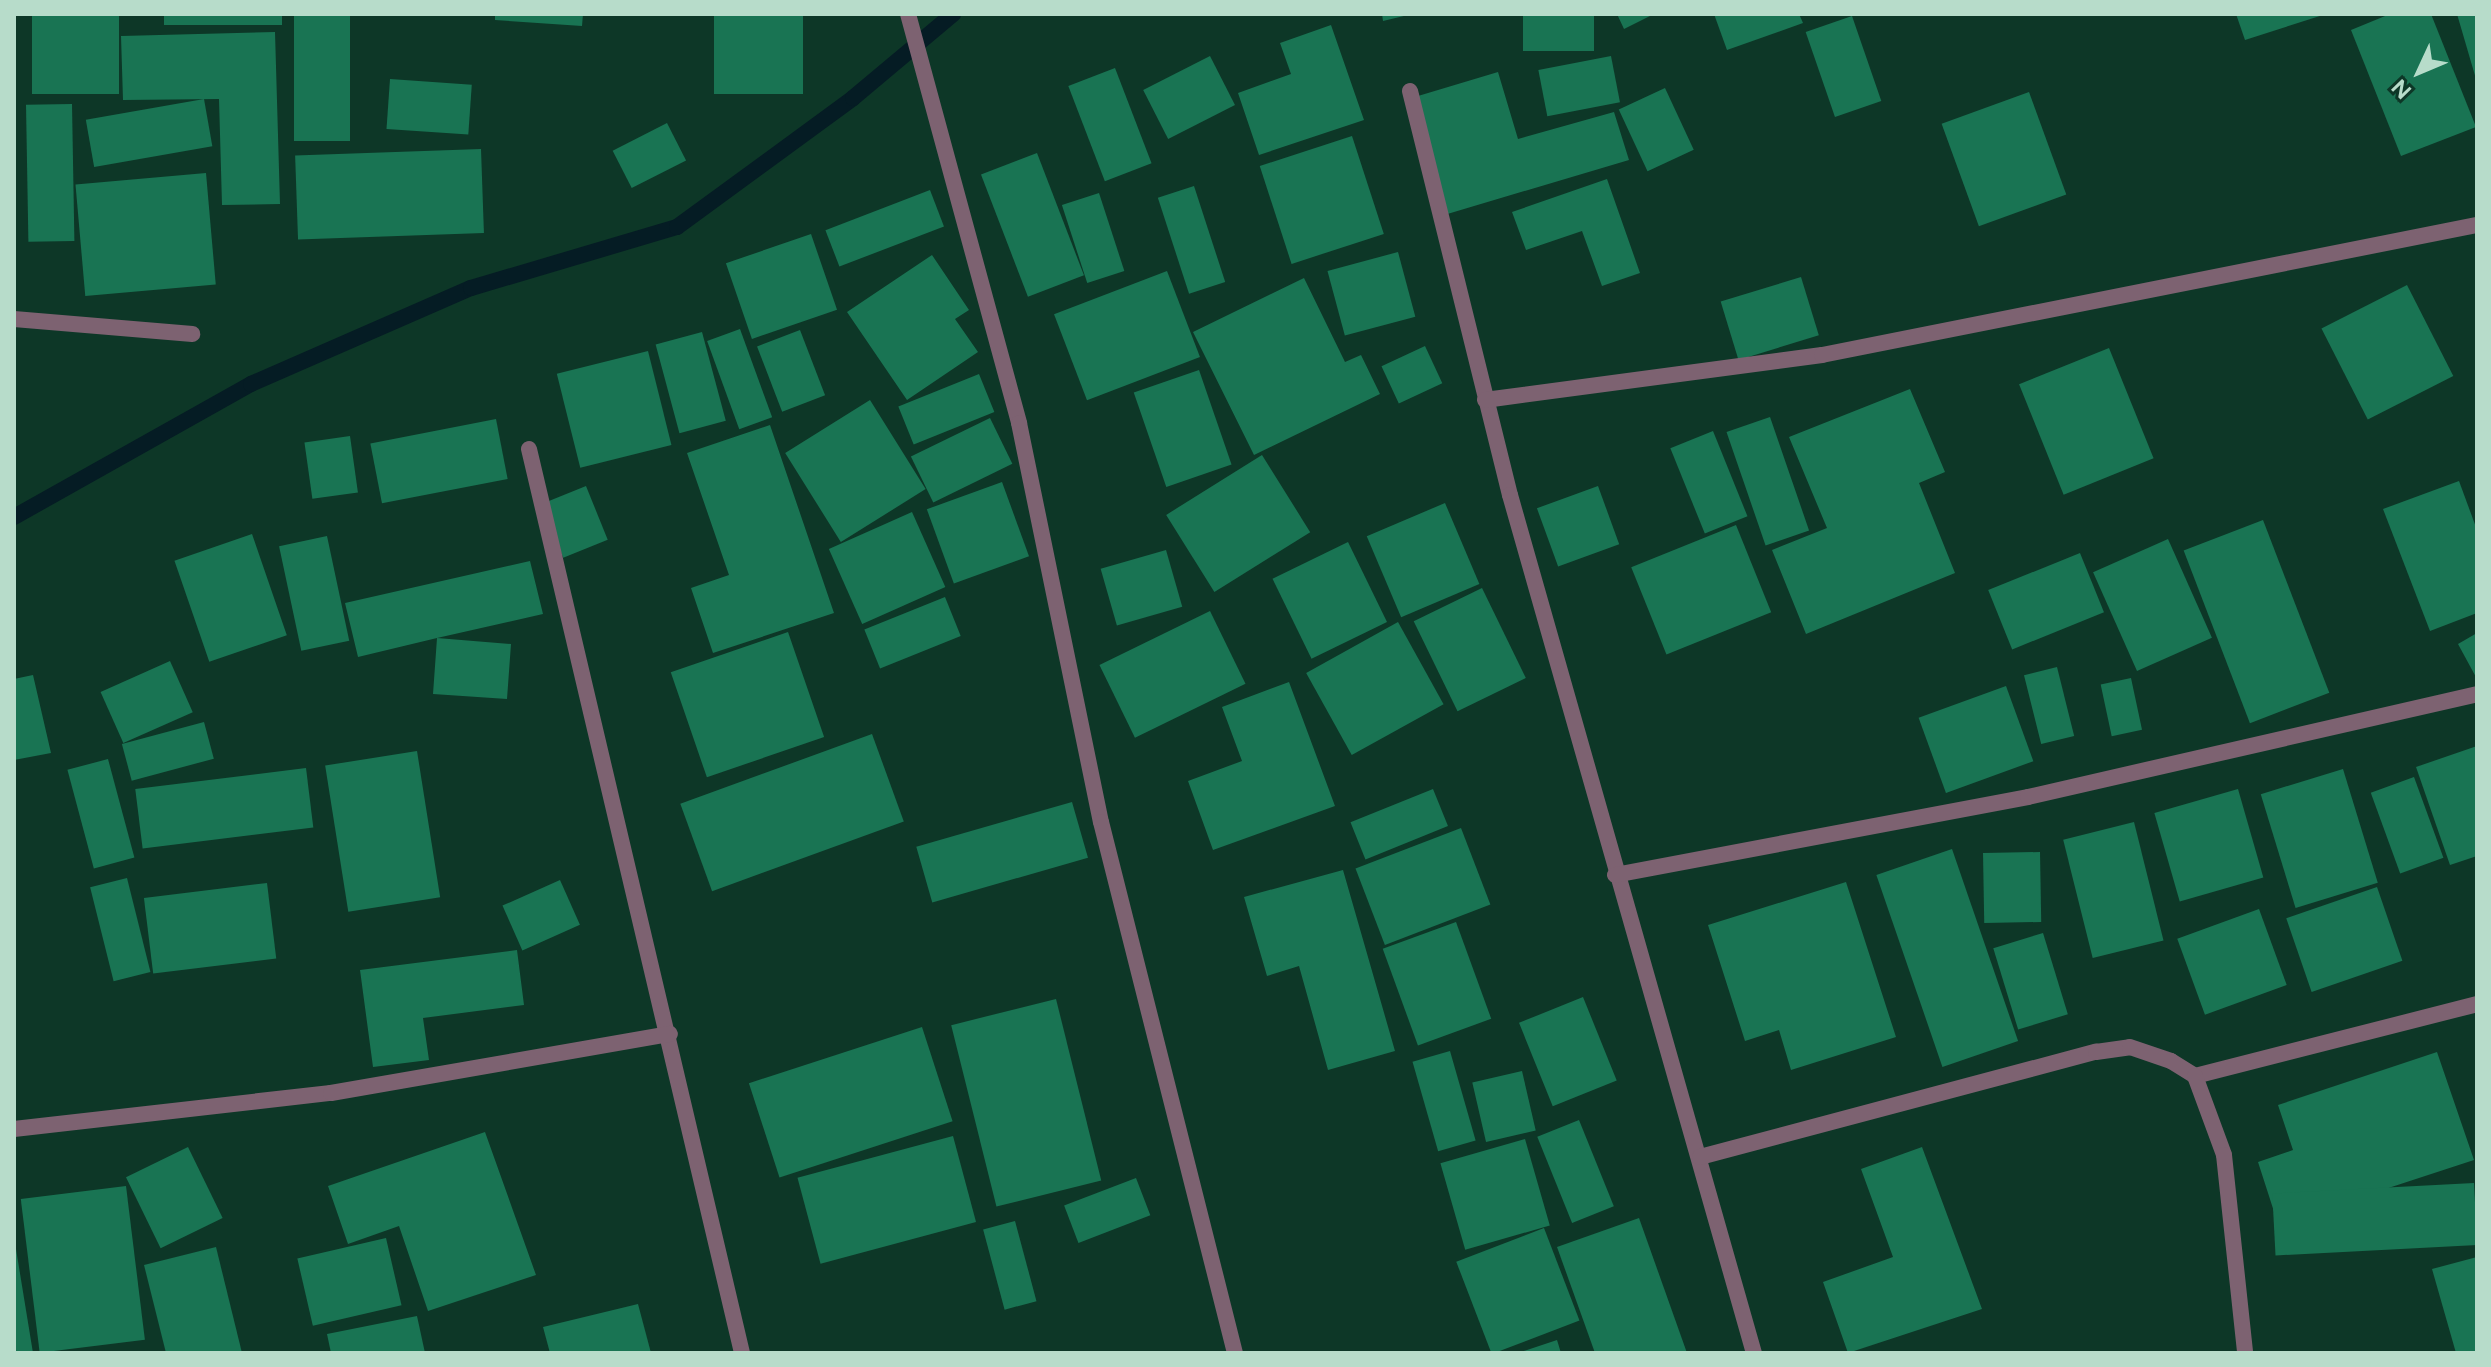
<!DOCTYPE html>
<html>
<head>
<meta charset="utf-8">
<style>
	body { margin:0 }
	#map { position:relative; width:2491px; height:1367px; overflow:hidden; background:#0d3727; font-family:Figtree,sans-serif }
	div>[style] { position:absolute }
	.stream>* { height:16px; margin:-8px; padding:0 8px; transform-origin:8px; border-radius:8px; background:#051c24 }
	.building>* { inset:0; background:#197453; transform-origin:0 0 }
	.minor>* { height:16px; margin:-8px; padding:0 8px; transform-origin:8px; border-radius:8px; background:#7d6271 }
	span { translate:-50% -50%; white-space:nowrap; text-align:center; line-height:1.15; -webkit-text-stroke:7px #0d3727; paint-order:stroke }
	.frame { position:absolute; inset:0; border:16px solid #b7dcca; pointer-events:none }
	.north { position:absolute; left:2379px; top:32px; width:80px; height:80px; -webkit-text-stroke:6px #0d3727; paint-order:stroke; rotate:226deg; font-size:22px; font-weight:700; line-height:32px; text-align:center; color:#b7dcca }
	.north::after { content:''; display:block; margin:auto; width:28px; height:36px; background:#b7dcca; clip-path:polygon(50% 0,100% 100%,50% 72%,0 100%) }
</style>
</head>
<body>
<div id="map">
	<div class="stream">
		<i style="left:14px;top:517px;width:272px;rotate:-29.3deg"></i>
		<i style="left:251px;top:384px;width:240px;rotate:-23.6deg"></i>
		<i style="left:471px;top:288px;width:215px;rotate:-16.5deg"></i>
		<i style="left:677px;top:227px;width:218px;rotate:-36.2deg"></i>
		<i style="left:853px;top:98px;width:131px;rotate:-40deg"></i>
	</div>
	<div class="building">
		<i style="left:32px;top:14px;width:87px;height:80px"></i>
		<i style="left:164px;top:14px;width:118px;height:11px"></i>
		<i style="left:294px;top:14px;width:56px;height:127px"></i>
		<i style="clip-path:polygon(495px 14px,583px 14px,582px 26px,495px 20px)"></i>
		<i style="left:714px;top:14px;width:89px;height:80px"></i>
		<i style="clip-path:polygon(1382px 14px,1408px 14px,1408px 15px,1383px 21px)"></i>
		<i style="left:1523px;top:14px;width:71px;height:37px"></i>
		<i style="clip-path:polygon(1617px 14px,1654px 14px,1624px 29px)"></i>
		<i style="clip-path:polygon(1714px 14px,1799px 14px,1803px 23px,1727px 50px)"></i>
		<i style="clip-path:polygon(2236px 14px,2323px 14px,2323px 15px,2245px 40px)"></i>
		<i style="clip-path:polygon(2390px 14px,2431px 14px,2476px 127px,2401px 156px,2351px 30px)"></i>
		<i style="clip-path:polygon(2457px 14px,2477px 14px,2477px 79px,2476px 79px)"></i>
		<i style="left:1852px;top:16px;width:90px;height:49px;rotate:71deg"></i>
		<i style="clip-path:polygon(1331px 25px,1364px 120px,1259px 155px,1238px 93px,1291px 74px,1280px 43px)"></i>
		<i style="clip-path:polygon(275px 32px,280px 204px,222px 205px,219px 99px,123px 100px,121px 36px)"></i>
		<i style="left:1210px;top:56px;width:55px;height:75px;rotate:63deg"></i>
		<i style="left:1611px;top:56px;width:47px;height:74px;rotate:79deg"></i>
		<i style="left:1115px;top:68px;width:102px;height:50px;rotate:69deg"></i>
		<i style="clip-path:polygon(1498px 72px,1518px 139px,1614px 112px,1629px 160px,1444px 215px,1408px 99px)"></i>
		<i style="left:390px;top:79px;width:82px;height:50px;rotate:4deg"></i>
		<i style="left:1665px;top:88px;width:68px;height:51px;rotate:65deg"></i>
		<i style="left:2029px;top:92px;width:109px;height:93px;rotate:70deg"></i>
		<i style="left:204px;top:99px;width:48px;height:120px;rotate:80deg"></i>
		<i style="left:72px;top:104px;width:137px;height:46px;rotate:89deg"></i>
		<i style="left:667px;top:123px;width:42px;height:61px;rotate:63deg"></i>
		<i style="left:1352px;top:136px;width:103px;height:97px;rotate:72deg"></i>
		<i style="left:481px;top:149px;width:84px;height:186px;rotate:88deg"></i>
		<i style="left:1037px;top:153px;width:131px;height:60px;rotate:69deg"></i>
		<i style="left:206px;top:173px;width:112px;height:131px;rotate:85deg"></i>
		<i style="clip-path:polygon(1607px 179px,1640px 273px,1602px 286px,1582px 231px,1526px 250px,1512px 212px)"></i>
		<i style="left:1194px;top:186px;width:101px;height:38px;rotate:72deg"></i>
		<i style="left:930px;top:190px;width:39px;height:112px;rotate:69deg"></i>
		<i style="left:1099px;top:193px;width:82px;height:39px;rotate:72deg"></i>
		<i style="left:811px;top:234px;width:80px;height:90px;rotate:71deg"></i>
		<i style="left:1398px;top:252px;width:67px;height:73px;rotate:75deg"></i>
		<i style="clip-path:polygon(932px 255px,969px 310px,955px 319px,978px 352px,907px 400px,847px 312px)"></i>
		<i style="left:1167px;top:271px;width:92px;height:121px;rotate:69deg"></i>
		<i style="left:1801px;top:277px;width:61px;height:84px;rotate:73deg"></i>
		<i style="clip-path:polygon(1304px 278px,1345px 362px,1361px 355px,1380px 394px,1254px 455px,1193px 332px)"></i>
		<i style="left:2407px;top:285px;width:102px;height:96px;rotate:63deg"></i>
		<i style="left:740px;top:329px;width:94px;height:35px;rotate:70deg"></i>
		<i style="left:800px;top:330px;width:70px;height:46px;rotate:69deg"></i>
		<i style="left:702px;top:332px;width:92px;height:48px;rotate:75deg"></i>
		<i style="left:1425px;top:346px;width:41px;height:48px;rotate:65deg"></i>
		<i style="left:2109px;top:348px;width:119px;height:97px;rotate:68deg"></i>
		<i style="left:648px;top:351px;width:97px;height:94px;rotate:76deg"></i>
		<i style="left:1199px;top:370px;width:100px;height:69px;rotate:71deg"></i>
		<i style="left:979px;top:374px;width:41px;height:87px;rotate:68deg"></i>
		<i style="clip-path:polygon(1910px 389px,1945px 472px,1919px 483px,1955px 573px,1806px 634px,1772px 550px,1827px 528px,1789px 437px)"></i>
		<i style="left:870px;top:400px;width:105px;height:100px;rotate:58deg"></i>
		<i style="left:1770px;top:417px;width:120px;height:46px;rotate:71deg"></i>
		<i style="left:990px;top:418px;width:51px;height:88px;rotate:64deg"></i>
		<i style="left:496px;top:419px;width:61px;height:128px;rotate:79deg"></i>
		<i style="clip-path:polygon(770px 425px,834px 613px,713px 653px,691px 588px,729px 575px,687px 453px)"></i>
		<i style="left:1713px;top:431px;width:92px;height:46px;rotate:68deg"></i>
		<i style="left:350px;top:436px;width:57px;height:46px;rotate:82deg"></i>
		<i style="left:1262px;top:455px;width:91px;height:113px;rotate:58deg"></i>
		<i style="clip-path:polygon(2459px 481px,2477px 530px,2477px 613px,2430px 631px,2383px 509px)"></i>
		<i style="left:1002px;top:482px;width:79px;height:80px;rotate:70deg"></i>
		<i style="left:586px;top:486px;width:58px;height:48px;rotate:68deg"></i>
		<i style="left:1598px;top:486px;width:62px;height:65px;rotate:70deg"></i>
		<i style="left:1445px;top:503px;width:88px;height:85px;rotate:67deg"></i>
		<i style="left:912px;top:512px;width:82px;height:91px;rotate:66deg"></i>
		<i style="left:2263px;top:520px;width:185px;height:85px;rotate:69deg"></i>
		<i style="left:1736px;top:525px;width:94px;height:113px;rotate:68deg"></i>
		<i style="left:252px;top:534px;width:107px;height:82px;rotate:71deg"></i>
		<i style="left:327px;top:536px;width:107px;height:49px;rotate:78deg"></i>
		<i style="left:2168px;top:539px;width:108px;height:82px;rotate:66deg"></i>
		<i style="left:1348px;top:542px;width:89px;height:84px;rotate:64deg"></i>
		<i style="left:1166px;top:550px;width:59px;height:68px;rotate:74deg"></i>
		<i style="left:2080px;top:553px;width:64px;height:99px;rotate:68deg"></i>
		<i style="clip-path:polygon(530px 561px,543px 614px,437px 638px,511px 644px,507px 699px,433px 694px,437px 638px,358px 657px,345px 603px)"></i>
		<i style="left:1482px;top:588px;width:100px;height:76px;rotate:64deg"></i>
		<i style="left:945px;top:597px;width:42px;height:87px;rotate:68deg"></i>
		<i style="left:1210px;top:611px;width:81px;height:123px;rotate:64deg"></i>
		<i style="left:1398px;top:622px;width:94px;height:105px;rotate:61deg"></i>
		<i style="left:788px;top:632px;width:111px;height:124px;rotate:71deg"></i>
		<i style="clip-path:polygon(2477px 633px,2477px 679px,2458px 644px)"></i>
		<i style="left:170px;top:661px;width:56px;height:76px;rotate:66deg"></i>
		<i style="left:2057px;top:667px;width:71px;height:34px;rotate:76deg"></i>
		<i style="clip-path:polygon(33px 675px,51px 753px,14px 760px,14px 679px)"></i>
		<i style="left:2131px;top:678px;width:53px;height:31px;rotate:78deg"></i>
		<i style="clip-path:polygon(1289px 682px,1335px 806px,1213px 850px,1188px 781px,1242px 761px,1222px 707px)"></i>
		<i style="left:2006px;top:686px;width:80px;height:93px;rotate:70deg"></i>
		<i style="left:204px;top:722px;width:38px;height:85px;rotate:75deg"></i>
		<i style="left:872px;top:734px;width:93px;height:204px;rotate:70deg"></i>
		<i style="clip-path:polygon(2477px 746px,2477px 856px,2450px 865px,2416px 767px)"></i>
		<i style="left:417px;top:751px;width:148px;height:93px;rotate:81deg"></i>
		<i style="left:108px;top:759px;width:102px;height:42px;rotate:75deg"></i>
		<i style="left:306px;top:768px;width:60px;height:172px;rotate:83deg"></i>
		<i style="left:2343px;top:769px;width:119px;height:86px;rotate:73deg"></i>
		<i style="left:2414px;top:777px;width:86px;height:46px;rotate:70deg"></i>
		<i style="left:1433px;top:789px;width:40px;height:89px;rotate:68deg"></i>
		<i style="left:2238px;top:789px;width:92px;height:87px;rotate:74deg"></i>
		<i style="left:1072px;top:802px;width:58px;height:162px;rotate:74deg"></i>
		<i style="left:2134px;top:822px;width:122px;height:73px;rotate:76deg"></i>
		<i style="left:1461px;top:828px;width:82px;height:113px;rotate:69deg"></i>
		<i style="left:1952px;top:849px;width:203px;height:80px;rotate:71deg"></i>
		<i style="left:2040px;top:852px;width:70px;height:57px;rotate:89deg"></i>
		<i style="clip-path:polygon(1343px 870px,1395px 1051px,1328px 1070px,1299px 966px,1267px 976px,1244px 897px)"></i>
		<i style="left:127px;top:878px;width:97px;height:38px;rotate:76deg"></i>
		<i style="left:560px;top:880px;width:49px;height:63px;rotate:66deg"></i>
		<i style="clip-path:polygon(1846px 882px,1896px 1037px,1791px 1070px,1779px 1030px,1745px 1041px,1708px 925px)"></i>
		<i style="left:267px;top:883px;width:76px;height:124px;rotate:83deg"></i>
		<i style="left:2377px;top:887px;width:78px;height:96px;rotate:71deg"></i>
		<i style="left:2259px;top:909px;width:81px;height:87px;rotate:70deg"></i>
		<i style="left:1456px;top:922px;width:103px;height:78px;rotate:70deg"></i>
		<i style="left:2043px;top:933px;width:85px;height:52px;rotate:73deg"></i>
		<i style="clip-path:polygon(517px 950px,524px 1005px,423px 1018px,429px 1060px,373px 1067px,360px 970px)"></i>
		<i style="left:1583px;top:997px;width:90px;height:69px;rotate:68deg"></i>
		<i style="left:1056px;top:999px;width:187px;height:108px;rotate:76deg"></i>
		<i style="left:922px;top:1027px;width:99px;height:182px;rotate:72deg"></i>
		<i style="left:1450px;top:1051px;width:93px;height:39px;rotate:74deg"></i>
		<i style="clip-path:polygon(2437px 1052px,2474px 1160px,2278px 1224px,2258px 1162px,2293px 1150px,2278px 1105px)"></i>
		<i style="left:1522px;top:1071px;width:61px;height:51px;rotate:77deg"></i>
		<i style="left:1579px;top:1120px;width:93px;height:45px;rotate:68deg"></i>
		<i style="clip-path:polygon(485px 1132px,536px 1275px,428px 1311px,399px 1226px,348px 1244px,328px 1186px)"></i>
		<i style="left:953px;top:1136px;width:89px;height:161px;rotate:75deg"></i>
		<i style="left:1525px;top:1139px;width:90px;height:88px;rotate:74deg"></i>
		<i style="left:188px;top:1147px;width:79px;height:69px;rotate:64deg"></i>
		<i style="clip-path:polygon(1922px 1147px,1982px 1309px,1848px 1353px,1823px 1282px,1893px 1257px,1861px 1169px)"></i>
		<i style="left:1136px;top:1178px;width:40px;height:77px;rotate:69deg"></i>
		<i style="left:2474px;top:1183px;width:62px;height:202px;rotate:87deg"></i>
		<i style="left:126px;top:1186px;width:155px;height:106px;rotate:83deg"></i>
		<i style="clip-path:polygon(1639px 1218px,1687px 1353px,1595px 1353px,1557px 1247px)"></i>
		<i style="left:1015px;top:1221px;width:83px;height:33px;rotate:75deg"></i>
		<i style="left:1544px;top:1228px;width:99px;height:94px;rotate:69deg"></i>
		<i style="left:386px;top:1238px;width:69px;height:91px;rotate:77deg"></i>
		<i style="clip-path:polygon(216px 1247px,242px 1353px,166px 1353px,144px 1265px)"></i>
		<i style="clip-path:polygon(14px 1249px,16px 1249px,33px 1353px,14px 1353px)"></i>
		<i style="clip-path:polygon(2477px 1257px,2477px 1353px,2456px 1353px,2432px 1269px)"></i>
		<i style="clip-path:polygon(638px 1304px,651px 1353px,550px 1353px,543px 1327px)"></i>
		<i style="clip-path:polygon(417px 1316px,425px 1353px,331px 1353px,327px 1334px)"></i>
		<i style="clip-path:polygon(1557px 1340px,1561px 1353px,1521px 1353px,1521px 1352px)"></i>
	</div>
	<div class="minor">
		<i style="left:908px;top:14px;width:424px;rotate:74.8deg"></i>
		<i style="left:1019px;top:423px;width:407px;rotate:78.4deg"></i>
		<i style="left:1101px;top:822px;width:548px;rotate:75.84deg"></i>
		<i style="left:1410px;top:91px;width:416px;rotate:76.1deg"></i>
		<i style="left:1510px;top:495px;width:892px;rotate:74.13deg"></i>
		<i style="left:14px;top:319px;width:179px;rotate:4.8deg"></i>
		<i style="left:1485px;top:400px;width:340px;rotate:-7.6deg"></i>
		<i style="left:1822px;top:355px;width:668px;rotate:-11.23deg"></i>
		<i style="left:529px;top:449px;width:929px;rotate:76.74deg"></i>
		<i style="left:1615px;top:875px;width:420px;rotate:-10.7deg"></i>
		<i style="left:2028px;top:797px;width:461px;rotate:-12.9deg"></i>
		<i style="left:2195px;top:1076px;width:291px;rotate:-14.3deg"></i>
		<i style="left:14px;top:1129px;width:319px;rotate:-6.5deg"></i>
		<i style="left:331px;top:1093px;width:344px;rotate:-9.9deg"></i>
		<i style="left:1700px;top:1157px;width:410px;rotate:-14.9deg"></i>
		<i style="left:2096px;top:1052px;width:34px;rotate:-8deg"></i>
		<i style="left:2130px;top:1047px;width:43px;rotate:18.9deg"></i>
		<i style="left:2171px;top:1061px;width:28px;rotate:32deg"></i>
		<i style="left:2195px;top:1076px;width:84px;rotate:69.8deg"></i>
		<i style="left:2224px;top:1155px;width:199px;rotate:83.9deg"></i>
	</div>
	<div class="frame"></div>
	<div class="north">N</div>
</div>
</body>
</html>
